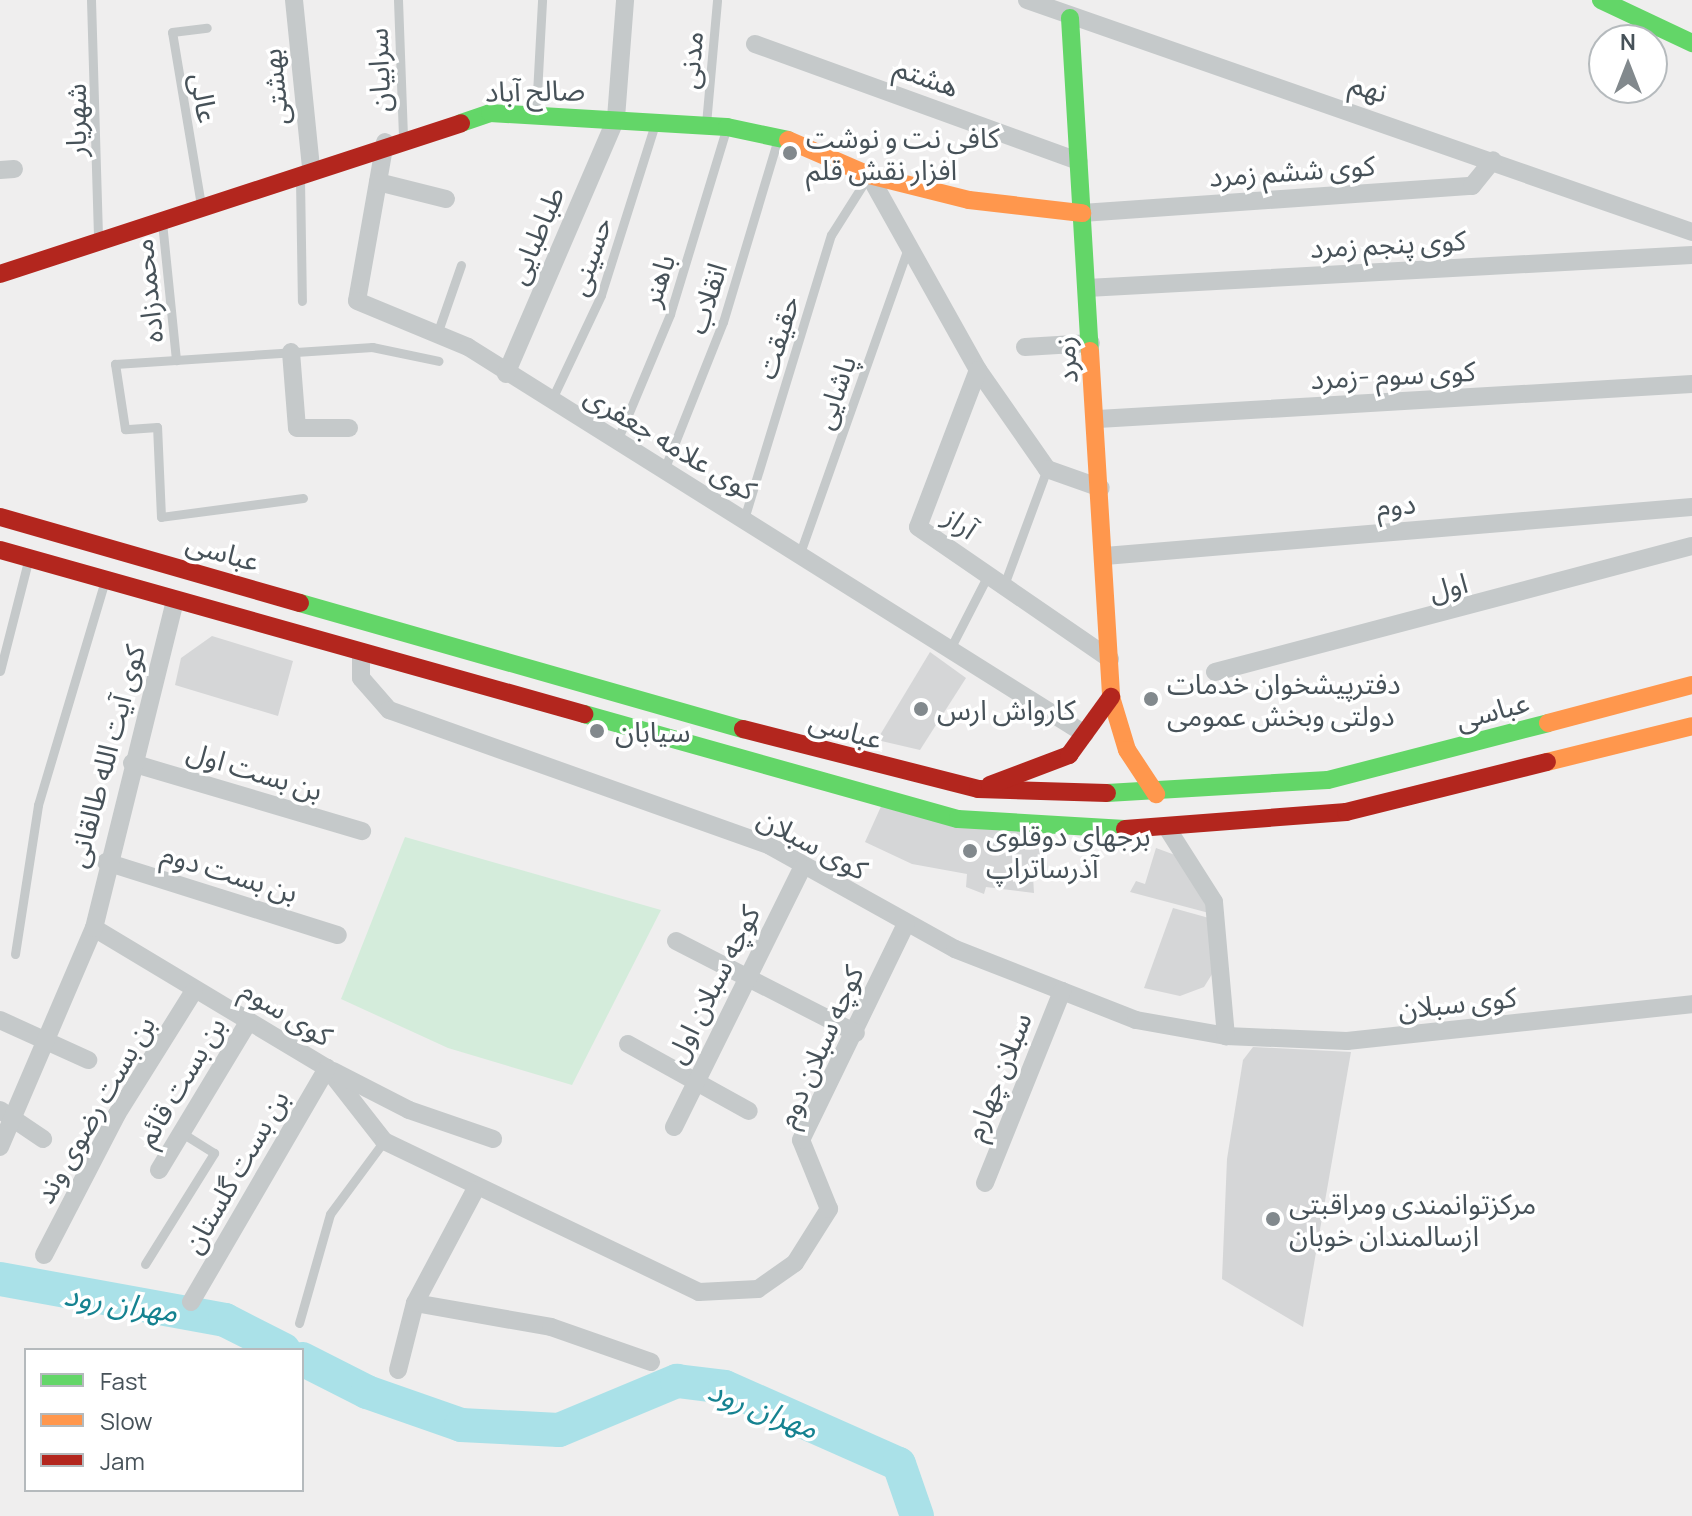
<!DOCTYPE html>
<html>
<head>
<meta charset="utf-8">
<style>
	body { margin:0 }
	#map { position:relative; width:1692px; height:1516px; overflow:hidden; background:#efeeee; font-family:Manrope,"Noto Sans Arabic",sans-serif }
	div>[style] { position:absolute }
	.green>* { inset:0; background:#d4ecdb }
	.river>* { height:34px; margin:-17px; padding:0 17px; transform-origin:17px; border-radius:17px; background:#aae1e8 }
	.building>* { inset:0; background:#d5d6d7 }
	.lane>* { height:9px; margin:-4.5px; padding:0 4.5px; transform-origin:4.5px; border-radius:4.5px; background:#c5c9ca }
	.street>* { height:18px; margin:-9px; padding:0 9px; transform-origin:9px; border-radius:9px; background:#c5c9ca }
	.fast>* { height:18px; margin:-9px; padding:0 9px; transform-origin:9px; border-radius:9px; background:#63d668 }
	.slow>* { height:18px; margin:-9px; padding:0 9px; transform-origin:9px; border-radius:9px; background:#ff974d }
	.jam>* { height:18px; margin:-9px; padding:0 9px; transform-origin:9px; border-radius:9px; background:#b3261e }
	.dots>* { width:22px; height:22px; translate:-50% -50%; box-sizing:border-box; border:4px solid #fff; border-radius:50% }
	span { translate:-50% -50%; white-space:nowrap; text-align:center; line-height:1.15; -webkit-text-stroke:7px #fff; paint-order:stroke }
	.street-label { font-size:28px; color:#475259 }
	.poi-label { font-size:28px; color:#475259 }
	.left { translate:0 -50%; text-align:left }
	.water-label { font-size:30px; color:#158290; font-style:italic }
	.legend { position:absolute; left:24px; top:1348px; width:280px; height:144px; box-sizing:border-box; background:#fff; border:2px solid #b5babd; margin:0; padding:10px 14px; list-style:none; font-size:24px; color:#475259 }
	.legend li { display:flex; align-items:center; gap:16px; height:40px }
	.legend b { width:40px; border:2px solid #b5babd }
	.north { position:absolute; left:1588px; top:24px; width:80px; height:80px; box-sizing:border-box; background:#fff; border:2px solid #b5babd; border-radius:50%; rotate:0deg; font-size:22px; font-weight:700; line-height:32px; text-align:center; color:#475259 }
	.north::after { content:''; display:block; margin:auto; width:28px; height:36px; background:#82898d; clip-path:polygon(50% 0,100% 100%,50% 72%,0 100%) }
</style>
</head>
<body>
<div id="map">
	<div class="green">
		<i style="clip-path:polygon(405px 837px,661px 910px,572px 1085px,448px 1048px,341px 999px)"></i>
	</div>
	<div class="river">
		<i style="left:0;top:1279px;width:229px;rotate:10.3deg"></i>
		<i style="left:225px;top:1320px;width:66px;rotate:27deg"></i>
		<i style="left:302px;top:1359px;width:73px;rotate:26.9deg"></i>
		<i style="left:367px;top:1392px;width:100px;rotate:19.3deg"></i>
		<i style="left:461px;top:1425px;width:98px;rotate:2.9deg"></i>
		<i style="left:559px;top:1430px;width:128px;rotate:-22.6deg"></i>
		<i style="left:677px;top:1381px;width:48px;rotate:7.1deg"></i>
		<i style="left:725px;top:1387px;width:190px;rotate:23.9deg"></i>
		<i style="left:899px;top:1464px;width:55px;rotate:70.9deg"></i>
	</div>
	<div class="building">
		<i style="clip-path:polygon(212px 636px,293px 661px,278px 716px,175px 685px,181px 658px)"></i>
		<i style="clip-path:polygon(930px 652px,966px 678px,920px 750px,877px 740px)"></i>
		<i style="clip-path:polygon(883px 802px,1043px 830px,1049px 875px,1033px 876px,1034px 893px,986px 887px,984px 894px,966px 887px,967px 874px,912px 864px,865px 842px)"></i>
		<i style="clip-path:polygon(1156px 848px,1186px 859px,1209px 913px,1130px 892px,1136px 881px,1145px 884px)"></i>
		<i style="clip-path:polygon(1173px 908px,1209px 918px,1214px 971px,1204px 987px,1180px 996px,1144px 988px)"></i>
		<i style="clip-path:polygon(1253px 1047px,1351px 1052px,1303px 1327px,1222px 1279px,1227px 1159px,1243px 1060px)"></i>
	</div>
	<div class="lane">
		<i style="left:91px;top:0;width:240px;rotate:88.3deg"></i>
		<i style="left:398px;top:0;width:138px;rotate:87.9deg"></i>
		<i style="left:536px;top:112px;width:112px;rotate:-86.9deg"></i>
		<i style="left:706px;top:124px;width:124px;rotate:-84.9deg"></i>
		<i style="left:300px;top:179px;width:122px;rotate:89.1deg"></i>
		<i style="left:201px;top:205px;width:175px;rotate:-99.5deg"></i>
		<i style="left:172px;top:32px;width:35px;rotate:-7deg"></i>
		<i style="left:162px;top:222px;width:139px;rotate:84.2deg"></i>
		<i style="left:437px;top:334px;width:73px;rotate:-70.8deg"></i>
		<i style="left:551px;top:401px;width:117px;rotate:-64.7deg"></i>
		<i style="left:601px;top:295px;width:179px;rotate:-72.5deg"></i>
		<i style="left:617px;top:441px;width:138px;rotate:-67.3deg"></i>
		<i style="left:670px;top:314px;width:192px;rotate:-73.1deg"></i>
		<i style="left:664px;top:470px;width:159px;rotate:-68.3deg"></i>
		<i style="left:723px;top:322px;width:191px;rotate:-73.3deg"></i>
		<i style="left:303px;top:498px;width:143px;rotate:172.4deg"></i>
		<i style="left:161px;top:517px;width:90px;rotate:-92.5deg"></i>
		<i style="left:157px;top:427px;width:32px;rotate:176deg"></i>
		<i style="left:125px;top:429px;width:66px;rotate:-98.7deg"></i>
		<i style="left:115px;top:364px;width:258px;rotate:-3.8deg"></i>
		<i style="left:372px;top:347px;width:68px;rotate:11.8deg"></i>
		<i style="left:744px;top:519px;width:297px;rotate:-73deg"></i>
		<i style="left:831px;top:235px;width:67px;rotate:-57.7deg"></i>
		<i style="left:800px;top:553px;width:326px;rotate:-70.5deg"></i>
		<i style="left:1004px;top:585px;width:124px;rotate:-69.7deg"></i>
		<i style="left:950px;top:649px;width:83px;rotate:-62.8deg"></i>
		<i style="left:0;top:671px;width:114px;rotate:-75.7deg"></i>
		<i style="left:15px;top:954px;width:151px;rotate:-81.2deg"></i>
		<i style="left:38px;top:805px;width:232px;rotate:-73.4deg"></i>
		<i style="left:145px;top:1264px;width:131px;rotate:-58.1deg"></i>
		<i style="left:214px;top:1153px;width:38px;rotate:-148deg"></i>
		<i style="left:299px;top:1323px;width:113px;rotate:-74.1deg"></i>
		<i style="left:330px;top:1214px;width:91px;rotate:-53.5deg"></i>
	</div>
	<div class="street">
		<i style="left:294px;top:0;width:168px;rotate:84.2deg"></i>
		<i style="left:1027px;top:0;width:704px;rotate:19.23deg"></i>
		<i style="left:755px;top:44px;width:344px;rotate:19.9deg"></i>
		<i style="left:385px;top:142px;width:161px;rotate:100deg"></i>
		<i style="left:357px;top:301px;width:120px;rotate:22.5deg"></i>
		<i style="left:468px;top:347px;width:728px;rotate:32.1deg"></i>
		<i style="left:0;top:170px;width:14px;rotate:-4deg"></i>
		<i style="left:869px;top:175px;width:223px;rotate:60.8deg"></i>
		<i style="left:978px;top:370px;width:121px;rotate:55.1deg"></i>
		<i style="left:1047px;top:469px;width:57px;rotate:19.4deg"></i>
		<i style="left:378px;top:182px;width:70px;rotate:14deg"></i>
		<i style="left:1082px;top:213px;width:391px;rotate:-4deg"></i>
		<i style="left:1472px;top:186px;width:33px;rotate:-51deg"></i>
		<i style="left:1087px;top:288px;width:606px;rotate:-3.12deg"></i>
		<i style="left:1025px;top:347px;width:66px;rotate:-3.5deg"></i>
		<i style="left:291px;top:352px;width:76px;rotate:85.5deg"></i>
		<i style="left:297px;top:428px;width:52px"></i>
		<i style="left:978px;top:370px;width:168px;rotate:110.9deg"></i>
		<i style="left:918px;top:527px;width:233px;rotate:34.5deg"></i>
		<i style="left:506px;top:374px;width:279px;rotate:-66.7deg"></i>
		<i style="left:616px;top:118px;width:118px;rotate:-85.6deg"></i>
		<i style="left:1098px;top:419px;width:595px;rotate:-3.37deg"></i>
		<i style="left:1105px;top:556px;width:589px;rotate:-4.77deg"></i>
		<i style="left:361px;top:652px;width:26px;rotate:90deg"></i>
		<i style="left:361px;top:678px;width:43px;rotate:48.8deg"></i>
		<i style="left:389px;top:710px;width:405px;rotate:19.6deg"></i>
		<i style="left:770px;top:846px;width:212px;rotate:29.1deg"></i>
		<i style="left:955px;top:949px;width:194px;rotate:21.4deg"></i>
		<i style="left:1136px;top:1020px;width:91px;rotate:10.1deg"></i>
		<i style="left:1226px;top:1036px;width:121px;rotate:2.4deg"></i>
		<i style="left:1347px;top:1041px;width:347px;rotate:-6.1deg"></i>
		<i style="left:1215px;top:672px;width:493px;rotate:-14.8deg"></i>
		<i style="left:132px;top:763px;width:240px;rotate:16.5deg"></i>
		<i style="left:1169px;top:831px;width:84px;rotate:57.6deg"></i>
		<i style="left:1214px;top:902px;width:135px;rotate:84.9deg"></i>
		<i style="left:106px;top:862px;width:243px;rotate:17.5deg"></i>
		<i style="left:94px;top:928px;width:272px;rotate:31deg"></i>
		<i style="left:327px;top:1068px;width:93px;rotate:52deg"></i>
		<i style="left:384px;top:1141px;width:349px;rotate:25.6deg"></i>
		<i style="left:699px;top:1292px;width:59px;rotate:-2.9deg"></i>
		<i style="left:758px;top:1289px;width:45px;rotate:-35.1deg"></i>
		<i style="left:795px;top:1263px;width:64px;rotate:-57.8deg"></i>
		<i style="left:829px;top:1209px;width:74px;rotate:-112.1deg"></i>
		<i style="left:801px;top:1140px;width:240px;rotate:-64.1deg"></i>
		<i style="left:676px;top:941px;width:202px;rotate:27.1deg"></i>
		<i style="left:0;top:1020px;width:97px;rotate:24.4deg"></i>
		<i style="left:628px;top:1044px;width:138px;rotate:29deg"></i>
		<i style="left:333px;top:1071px;width:85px;rotate:27.2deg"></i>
		<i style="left:409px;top:1110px;width:89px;rotate:19deg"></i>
		<i style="left:0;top:1110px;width:52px;rotate:34deg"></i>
		<i style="left:674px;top:1127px;width:289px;rotate:-63.7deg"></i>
		<i style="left:0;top:1147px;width:238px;rotate:-66.8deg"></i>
		<i style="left:94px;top:928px;width:338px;rotate:-76.1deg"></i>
		<i style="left:159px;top:1170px;width:174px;rotate:-58.9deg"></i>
		<i style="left:985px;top:1183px;width:207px;rotate:-68.1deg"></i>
		<i style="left:44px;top:1255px;width:159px;rotate:-62.6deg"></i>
		<i style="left:117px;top:1114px;width:145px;rotate:-58deg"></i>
		<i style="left:191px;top:1302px;width:271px;rotate:-59.8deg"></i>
		<i style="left:415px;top:1303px;width:138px;rotate:10deg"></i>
		<i style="left:551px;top:1327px;width:106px;rotate:19.3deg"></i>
		<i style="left:398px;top:1370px;width:69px;rotate:-75.8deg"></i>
		<i style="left:415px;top:1303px;width:128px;rotate:-62deg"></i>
	</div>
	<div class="fast">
		<i style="left:1601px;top:0;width:101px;rotate:25.3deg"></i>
		<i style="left:1070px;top:18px;width:334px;rotate:86.6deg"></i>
		<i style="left:461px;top:123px;width:31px;rotate:-19deg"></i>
		<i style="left:490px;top:113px;width:237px;rotate:3.4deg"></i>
		<i style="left:727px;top:127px;width:62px;rotate:12deg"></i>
		<i style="left:300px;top:603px;width:461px;rotate:15.9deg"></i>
		<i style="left:584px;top:714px;width:388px;rotate:15.7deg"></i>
		<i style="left:958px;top:819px;width:167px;rotate:3.4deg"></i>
		<i style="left:1107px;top:793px;width:221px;rotate:-3.4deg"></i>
		<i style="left:1328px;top:780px;width:227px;rotate:-14.5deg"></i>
	</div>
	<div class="slow">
		<i style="left:788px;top:140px;width:88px;rotate:23.4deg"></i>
		<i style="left:869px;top:175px;width:103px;rotate:14deg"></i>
		<i style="left:969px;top:200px;width:114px;rotate:6.6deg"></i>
		<i style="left:1090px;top:351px;width:347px;rotate:86.5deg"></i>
		<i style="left:1111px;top:697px;width:55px;rotate:73.2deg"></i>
		<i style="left:1127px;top:750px;width:53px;rotate:56.6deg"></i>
		<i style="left:1548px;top:723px;width:149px;rotate:-14.8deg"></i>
		<i style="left:1547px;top:762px;width:149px;rotate:-13.9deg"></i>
	</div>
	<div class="jam">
		<i style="left:0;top:274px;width:485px;rotate:-18.1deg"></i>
		<i style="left:0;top:517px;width:312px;rotate:16deg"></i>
		<i style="left:0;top:550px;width:607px;rotate:15.69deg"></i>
		<i style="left:743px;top:729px;width:243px;rotate:14.3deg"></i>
		<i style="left:978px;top:789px;width:129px;rotate:1.8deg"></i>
		<i style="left:990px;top:785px;width:85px;rotate:-20.8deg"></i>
		<i style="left:1069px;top:755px;width:72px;rotate:-54.1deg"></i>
		<i style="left:1125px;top:829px;width:222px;rotate:-4.4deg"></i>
		<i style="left:1346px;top:812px;width:207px;rotate:-14deg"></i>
	</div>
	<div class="dots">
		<i style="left:790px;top:153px;background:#82898d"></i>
		<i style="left:1151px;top:699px;background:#82898d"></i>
		<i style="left:921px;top:709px;background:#82898d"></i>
		<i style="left:597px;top:731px;background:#82898d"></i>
		<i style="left:970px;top:851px;background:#82898d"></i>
		<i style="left:1273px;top:1219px;background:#82898d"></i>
	</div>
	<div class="street-label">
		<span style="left:690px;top:60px;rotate:-85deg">مدنی</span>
		<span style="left:378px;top:70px;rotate:-92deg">سرابیان</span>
		<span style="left:927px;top:76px;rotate:20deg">هشتم</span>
		<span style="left:274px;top:87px;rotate:-96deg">بهشتی</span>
		<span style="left:1369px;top:87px;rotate:18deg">نهم</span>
		<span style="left:535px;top:90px;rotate:-1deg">صالح آباد</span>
		<span style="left:205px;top:98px;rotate:81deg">عالی</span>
		<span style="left:75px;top:120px;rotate:-90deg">شهریار</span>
		<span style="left:1292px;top:170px;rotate:-4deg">کوی ششم زمرد</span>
		<span style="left:535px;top:235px;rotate:-67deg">طباطبایی</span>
		<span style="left:1388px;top:243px;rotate:-3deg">کوی پنجم زمرد</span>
		<span style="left:589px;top:256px;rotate:-71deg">حسینی</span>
		<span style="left:657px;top:280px;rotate:-72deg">باهنر</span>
		<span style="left:147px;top:291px;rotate:-96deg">محمدزاده</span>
		<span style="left:706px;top:298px;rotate:-72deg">انقلاب</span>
		<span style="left:777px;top:337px;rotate:-73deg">حقیقت</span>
		<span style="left:1065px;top:360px;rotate:-95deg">زمرد</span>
		<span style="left:1393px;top:374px;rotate:-3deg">کوی سوم -زمرد</span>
		<span style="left:834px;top:392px;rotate:-71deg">پاشایی</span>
		<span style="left:671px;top:442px;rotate:31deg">کوی علامه جعفری</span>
		<span style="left:1396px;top:504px;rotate:-5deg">دوم</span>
		<span style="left:961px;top:522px;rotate:35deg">آراز</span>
		<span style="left:223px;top:551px;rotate:16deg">عباسى</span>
		<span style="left:1448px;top:586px;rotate:-14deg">اول</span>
		<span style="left:1492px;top:710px;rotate:-15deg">عباسى</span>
		<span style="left:846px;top:729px;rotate:16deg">عباسى</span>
		<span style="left:105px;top:756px;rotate:-75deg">کوی آیت الله طالقانی</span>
		<span style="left:255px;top:770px;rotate:17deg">بن بست اول</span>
		<span style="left:813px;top:843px;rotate:28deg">کوی سبلان</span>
		<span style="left:230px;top:872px;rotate:17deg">بن بست دوم</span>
		<span style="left:712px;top:984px;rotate:-63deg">کوچه سبلان اول</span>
		<span style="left:1457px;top:1002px;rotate:-6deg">کوی سبلان</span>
		<span style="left:287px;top:1012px;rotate:31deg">کوی سوم</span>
		<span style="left:819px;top:1046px;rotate:-66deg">کوچه سبلان دوم</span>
		<span style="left:997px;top:1076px;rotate:-68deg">سبلان چهارم</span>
		<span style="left:180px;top:1081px;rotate:-59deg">بن بست قائم</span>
		<span style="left:94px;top:1109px;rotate:-60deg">بن بست رضوی وند</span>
		<span style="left:235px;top:1171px;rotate:-60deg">بن بست گلستان</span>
	</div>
	<div class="poi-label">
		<span class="left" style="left:806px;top:153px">کافی نت و نوشت<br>افزار نقش قلم</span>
		<span class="left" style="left:1167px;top:699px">دفترپیشخوان خدمات<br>دولتی وبخش عمومی</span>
		<span class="left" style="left:937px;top:709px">کارواش ارس</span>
		<span class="left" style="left:615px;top:731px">سیابان</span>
		<span class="left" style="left:986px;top:851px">برجهای دوقلوی<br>آذرساتراپ</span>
		<span class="left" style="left:1289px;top:1219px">مرکزتوانمندی ومراقبتی<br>ازسالمندان خوبان</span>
	</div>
	<div class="water-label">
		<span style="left:121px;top:1303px;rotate:9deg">مهران رود</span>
		<span style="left:763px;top:1409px;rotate:21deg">مهران رود</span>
	</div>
	<ul class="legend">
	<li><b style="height:10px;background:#63d668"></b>Fast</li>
	<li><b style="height:10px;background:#ff974d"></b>Slow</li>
	<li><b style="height:10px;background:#b3261e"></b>Jam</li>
	</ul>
	<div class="north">N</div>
</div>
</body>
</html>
